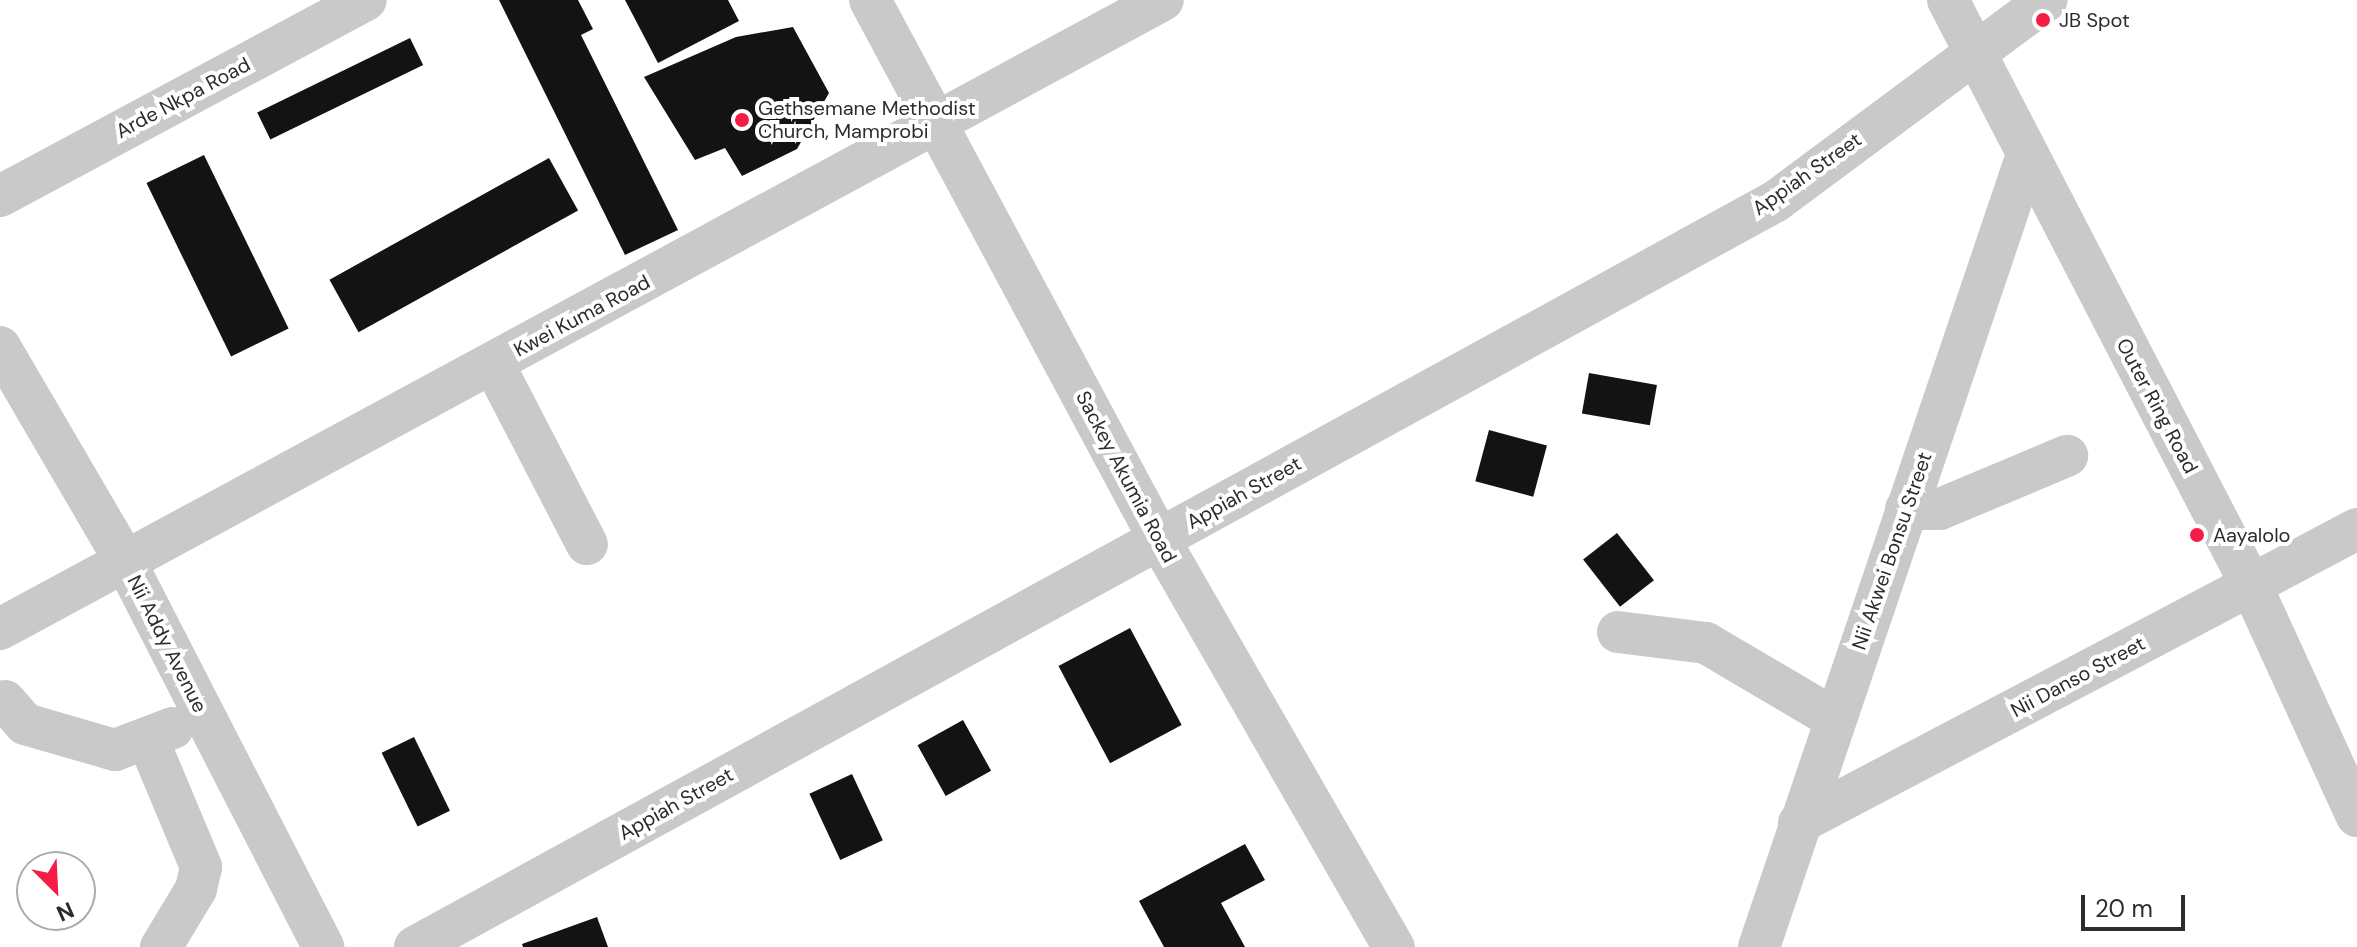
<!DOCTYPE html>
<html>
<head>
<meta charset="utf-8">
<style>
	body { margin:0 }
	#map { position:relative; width:2357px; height:947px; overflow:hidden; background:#fff; font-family:"DM Sans",sans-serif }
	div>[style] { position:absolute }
	.building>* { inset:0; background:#131313; transform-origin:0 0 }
	.minor>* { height:42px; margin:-21px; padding:0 21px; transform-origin:21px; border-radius:21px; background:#c9c9c9 }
	.dots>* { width:22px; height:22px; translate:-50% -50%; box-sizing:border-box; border:4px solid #fff; border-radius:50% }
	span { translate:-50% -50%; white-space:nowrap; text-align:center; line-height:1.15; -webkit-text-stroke:8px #fff; paint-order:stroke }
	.poi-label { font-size:20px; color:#2c2c2c }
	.left { translate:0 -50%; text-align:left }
	.street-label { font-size:20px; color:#2c2c2c }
	.north { position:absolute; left:16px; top:851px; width:80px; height:80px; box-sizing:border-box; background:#fff; border:2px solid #ababab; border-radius:50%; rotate:156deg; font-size:22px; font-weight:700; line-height:32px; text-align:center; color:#2c2c2c }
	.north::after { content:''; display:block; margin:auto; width:28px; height:36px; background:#f51c45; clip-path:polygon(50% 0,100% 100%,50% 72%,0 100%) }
	.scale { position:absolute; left:2081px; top:895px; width:104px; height:36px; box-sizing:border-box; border:4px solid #2c2c2c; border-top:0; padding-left:10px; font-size:24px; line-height:28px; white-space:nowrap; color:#2c2c2c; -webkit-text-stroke:6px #fff; paint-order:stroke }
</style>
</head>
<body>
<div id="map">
	<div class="building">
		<i style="clip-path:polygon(499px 0,578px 0,593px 29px,581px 35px,678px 230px,625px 255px)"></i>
		<i style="clip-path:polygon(625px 0,728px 0,739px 21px,658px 63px)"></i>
		<i style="clip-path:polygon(793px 27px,829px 93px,797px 149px,742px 176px,725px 148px,695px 160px,644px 77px,736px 37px)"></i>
		<i style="left:410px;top:38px;width:30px;height:170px;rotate:64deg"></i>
		<i style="left:204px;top:155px;width:193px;height:64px;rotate:64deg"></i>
		<i style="left:549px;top:158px;width:60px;height:251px;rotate:61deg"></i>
		<i style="left:1589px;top:373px;width:69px;height:41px;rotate:10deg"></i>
		<i style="left:1489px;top:430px;width:60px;height:53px;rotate:15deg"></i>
		<i style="left:1617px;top:533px;width:60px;height:43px;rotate:52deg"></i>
		<i style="left:1130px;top:628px;width:110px;height:81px;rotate:62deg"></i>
		<i style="left:963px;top:720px;width:58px;height:52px;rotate:61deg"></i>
		<i style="left:414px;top:737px;width:82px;height:36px;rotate:64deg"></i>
		<i style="left:852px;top:774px;width:73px;height:47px;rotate:65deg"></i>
		<i style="clip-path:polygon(1245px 844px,1265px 880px,1221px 903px,1245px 947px,1164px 947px,1139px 901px)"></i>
		<i style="clip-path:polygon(597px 917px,608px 947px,523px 947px,522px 944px)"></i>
	</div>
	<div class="minor">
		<i style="left:870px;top:0;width:612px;rotate:61.8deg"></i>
		<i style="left:1159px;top:539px;width:471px;rotate:60.1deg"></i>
		<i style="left:1948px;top:0;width:659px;rotate:62.62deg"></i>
		<i style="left:2251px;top:585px;width:254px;rotate:65.4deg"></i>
		<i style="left:0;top:196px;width:415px;rotate:-28.2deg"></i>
		<i style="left:0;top:347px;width:248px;rotate:59.7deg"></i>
		<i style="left:125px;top:561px;width:434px;rotate:62.8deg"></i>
		<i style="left:493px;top:363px;width:204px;rotate:62.6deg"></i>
		<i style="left:1906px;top:509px;width:34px"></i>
		<i style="left:1940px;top:509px;width:138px;rotate:-22.7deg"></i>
		<i style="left:0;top:629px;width:1322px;rotate:-28.41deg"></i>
		<i style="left:1618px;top:632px;width:89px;rotate:7.1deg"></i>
		<i style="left:1706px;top:643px;width:150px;rotate:30.5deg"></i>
		<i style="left:5px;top:701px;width:30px;rotate:49deg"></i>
		<i style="left:25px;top:724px;width:94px;rotate:16.1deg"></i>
		<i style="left:115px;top:750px;width:62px;rotate:-20.8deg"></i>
		<i style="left:148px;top:740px;width:138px;rotate:67.3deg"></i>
		<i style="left:201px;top:867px;width:23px;rotate:103deg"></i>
		<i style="left:196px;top:889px;width:68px;rotate:121.1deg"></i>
		<i style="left:1799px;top:823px;width:631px;rotate:-27.78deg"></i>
		<i style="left:415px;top:947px;width:1552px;rotate:-28.73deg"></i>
		<i style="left:1776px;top:201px;width:337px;rotate:-36.6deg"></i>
		<i style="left:1759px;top:947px;width:836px;rotate:-71.31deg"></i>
	</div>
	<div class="dots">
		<i style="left:2043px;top:20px;background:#f51c45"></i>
		<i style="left:742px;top:120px;background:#f51c45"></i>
		<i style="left:2197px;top:535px;background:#f51c45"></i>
	</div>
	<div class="poi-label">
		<span class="left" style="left:2059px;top:20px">JB Spot</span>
		<span class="left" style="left:758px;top:120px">Gethsemane Methodist<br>Church, Mamprobi</span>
		<span class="left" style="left:2213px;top:535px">Aayalolo</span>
	</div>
	<div class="street-label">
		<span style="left:183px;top:98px;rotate:-28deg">Arde Nkpa Road</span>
		<span style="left:1807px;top:174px;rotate:-35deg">Appiah Street</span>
		<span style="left:582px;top:316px;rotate:-28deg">Kwei Kuma Road</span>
		<span style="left:2157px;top:406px;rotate:62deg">Outer Ring Road</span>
		<span style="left:1126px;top:477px;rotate:62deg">Sackey Akumia Road</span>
		<span style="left:1244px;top:493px;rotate:-29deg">Appiah Street</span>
		<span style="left:1892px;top:551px;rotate:-71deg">Nii Akwei Bonsu Street</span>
		<span style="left:167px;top:644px;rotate:63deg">Nii Addy Avenue</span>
		<span style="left:2078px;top:677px;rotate:-28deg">Nii Danso Street</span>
		<span style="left:676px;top:804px;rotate:-29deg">Appiah Street</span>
	</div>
	<div class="north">N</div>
	<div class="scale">20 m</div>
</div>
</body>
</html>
